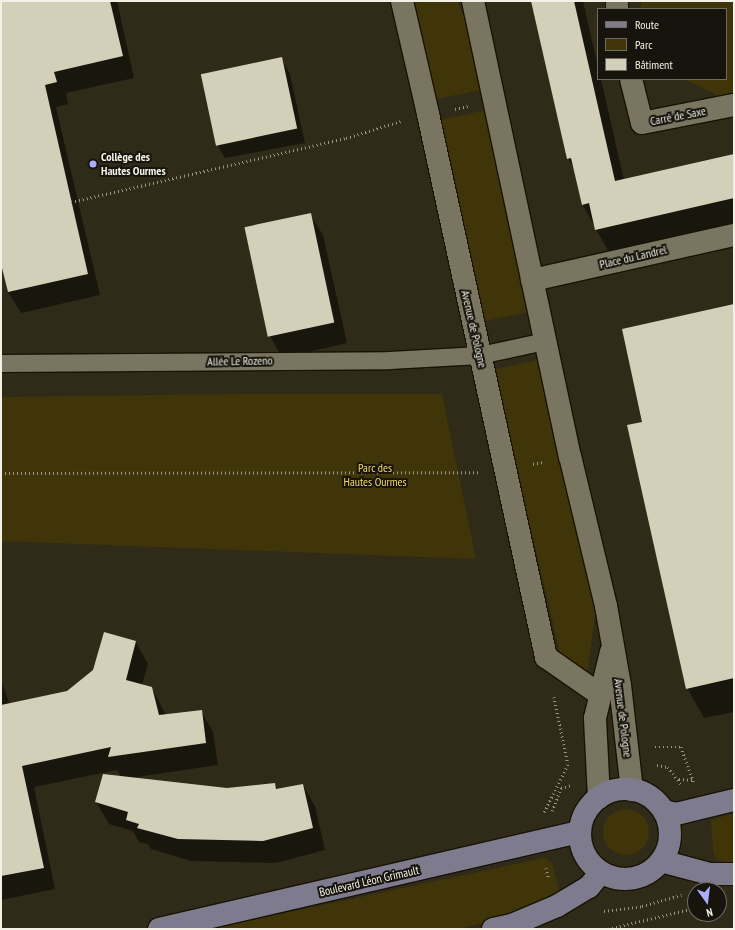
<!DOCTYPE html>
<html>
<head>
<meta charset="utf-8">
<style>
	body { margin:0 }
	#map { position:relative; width:735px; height:930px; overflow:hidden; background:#302b19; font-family:"PT Sans Narrow",sans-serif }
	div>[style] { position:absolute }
	.green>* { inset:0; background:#403509; transform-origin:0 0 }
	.round { border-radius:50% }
	.shadow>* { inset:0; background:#0007 }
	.building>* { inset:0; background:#d4cfb9; transform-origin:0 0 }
	.path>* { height:2.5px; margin-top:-1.25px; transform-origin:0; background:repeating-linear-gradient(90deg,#989486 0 1px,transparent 0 4px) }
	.roads { filter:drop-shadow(1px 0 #181304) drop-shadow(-1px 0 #181304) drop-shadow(0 1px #181304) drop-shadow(0 -1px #181304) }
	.service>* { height:17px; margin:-8.5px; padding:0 8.5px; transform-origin:8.5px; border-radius:8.5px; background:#7a7561 }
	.minor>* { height:22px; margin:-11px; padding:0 11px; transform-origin:11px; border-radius:11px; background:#7a7561 }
	.tertiary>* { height:22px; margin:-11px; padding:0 11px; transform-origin:11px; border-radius:11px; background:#7a7561 }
	.secondary>* { height:22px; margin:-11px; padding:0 11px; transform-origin:11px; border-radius:11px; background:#7e7b8e }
	.secondary>.ring { margin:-11px; padding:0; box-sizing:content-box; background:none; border:22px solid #7e7b8e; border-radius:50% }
	.dots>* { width:11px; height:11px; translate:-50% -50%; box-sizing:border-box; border:2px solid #16140c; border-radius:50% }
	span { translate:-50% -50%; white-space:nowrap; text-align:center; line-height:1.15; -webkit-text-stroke:4px #16140c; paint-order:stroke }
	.street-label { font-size:12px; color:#f3f0e5 }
	.poi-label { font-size:12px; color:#f3f0e5; font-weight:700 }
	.left { translate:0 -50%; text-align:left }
	.park-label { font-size:12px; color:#f5d969 }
	.frame { position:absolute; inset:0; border:2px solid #f3f0e5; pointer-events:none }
	.legend { position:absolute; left:597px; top:8px; width:130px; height:72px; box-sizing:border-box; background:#16140c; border:1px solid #6e6c63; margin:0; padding:5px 7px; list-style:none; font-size:12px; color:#f3f0e5 }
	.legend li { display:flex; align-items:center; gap:8px; height:20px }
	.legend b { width:20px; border:1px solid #6e6c63 }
	.north { position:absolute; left:687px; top:882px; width:40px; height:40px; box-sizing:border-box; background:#16140c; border:1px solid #6e6c63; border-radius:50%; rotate:166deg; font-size:11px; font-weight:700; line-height:16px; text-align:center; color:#f3f0e5 }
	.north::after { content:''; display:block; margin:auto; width:14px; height:18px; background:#abaffb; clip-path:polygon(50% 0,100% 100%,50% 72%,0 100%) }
</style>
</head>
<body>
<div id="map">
	<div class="green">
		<i style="clip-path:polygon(415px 1px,457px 1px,466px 22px,481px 90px,435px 99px)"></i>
		<i style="clip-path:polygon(642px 1px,734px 1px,734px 103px,684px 79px,726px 79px,726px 9px,640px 9px)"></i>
		<i style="left:487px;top:110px;width:206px;height:47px;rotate:78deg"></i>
		<i style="clip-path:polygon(541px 359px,596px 609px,586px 680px,561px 657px,493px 370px)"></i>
		<i style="clip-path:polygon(235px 394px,442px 394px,476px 559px,1px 541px,1px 397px)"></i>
		<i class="round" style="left:603px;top:809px;width:46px;height:46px"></i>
		<i style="clip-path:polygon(734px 813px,734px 864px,716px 859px,713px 851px,711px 820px)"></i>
		<i style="clip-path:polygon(544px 858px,552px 863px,559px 891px,541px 905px,512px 917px,456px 929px,211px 929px)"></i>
	</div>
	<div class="shadow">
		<i style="clip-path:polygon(1px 1px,117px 1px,134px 78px,66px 93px,68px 104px,56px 107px,100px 295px,21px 313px,8px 292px,1px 259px)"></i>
		<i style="clip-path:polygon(532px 1px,583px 1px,598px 67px,598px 79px,601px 79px,624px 180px,734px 155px,734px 228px,611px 256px,582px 204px,575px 170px,568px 158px)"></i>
		<i style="clip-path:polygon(281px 58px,290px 74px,305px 143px,225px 158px,216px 143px,202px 76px)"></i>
		<i style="clip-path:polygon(310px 214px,323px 235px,347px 343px,282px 358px,270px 336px)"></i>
		<i style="clip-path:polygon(734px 305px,734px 712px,704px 718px,687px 688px,644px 423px)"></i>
		<i style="clip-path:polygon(104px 634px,136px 642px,148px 664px,142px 685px,152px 688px,166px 715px,201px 711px,213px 732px,218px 765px,130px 778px,227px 789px,275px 784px,278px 789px,303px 785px,315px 806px,325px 850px,276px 863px,191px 861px,151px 849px,148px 844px,139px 842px,133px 831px,109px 824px,96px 802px,121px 777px,117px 770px,34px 787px,55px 889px,1px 900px,1px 680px,10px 705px,67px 692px,94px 670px)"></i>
	</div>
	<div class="building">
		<i style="clip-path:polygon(1px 1px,110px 1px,123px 56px,54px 72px,57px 82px,45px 85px,88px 274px,8px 292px,1px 264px)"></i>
		<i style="clip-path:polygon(531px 1px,574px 1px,615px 181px,734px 154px,734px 198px,595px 230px,589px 203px,582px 205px,571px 158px,567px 159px)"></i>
		<i style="left:282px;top:57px;width:73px;height:83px;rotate:78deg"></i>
		<i style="left:311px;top:213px;width:112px;height:68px;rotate:78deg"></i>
		<i style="clip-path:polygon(734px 304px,734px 678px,686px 689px,627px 425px,642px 422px,622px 329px)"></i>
		<i style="clip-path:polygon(104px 632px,136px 641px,126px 680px,152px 687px,159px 715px,202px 710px,206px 743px,108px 757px,111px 747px,22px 766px,44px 868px,1px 876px,1px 705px,67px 691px,93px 670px)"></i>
		<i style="clip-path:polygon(103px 774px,227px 788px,275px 783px,276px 789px,303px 784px,313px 828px,263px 841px,178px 839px,137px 828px,139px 824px,126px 820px,128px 812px,95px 802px)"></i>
	</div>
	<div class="path">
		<i style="left:455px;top:109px;width:13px;rotate:-13deg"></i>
		<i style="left:71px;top:202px;width:282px;rotate:-13.1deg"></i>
		<i style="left:346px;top:138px;width:58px;rotate:-17.2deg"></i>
		<i style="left:533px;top:464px;width:10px;rotate:-11deg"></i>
		<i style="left:1px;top:473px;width:477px;rotate:-0.1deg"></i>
		<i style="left:554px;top:697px;width:68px;rotate:78.2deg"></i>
		<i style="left:655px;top:747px;width:26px"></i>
		<i style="left:681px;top:747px;width:37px;rotate:70deg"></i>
		<i style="left:657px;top:765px;width:11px;rotate:10deg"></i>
		<i style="left:668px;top:767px;width:21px;rotate:53deg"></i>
		<i style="left:679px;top:779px;width:15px;rotate:4deg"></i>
		<i style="left:552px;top:811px;width:25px;rotate:-69deg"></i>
		<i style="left:561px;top:788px;width:10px;rotate:-17deg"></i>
		<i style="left:544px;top:812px;width:56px;rotate:-63.4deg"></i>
		<i style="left:546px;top:868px;width:11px;rotate:75deg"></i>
		<i style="left:604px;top:911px;width:38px;rotate:-7deg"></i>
		<i style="left:642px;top:906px;width:41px;rotate:-15.8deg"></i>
		<i style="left:608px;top:929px;width:89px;rotate:-13.6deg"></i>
	</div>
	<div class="roads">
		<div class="service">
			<i style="left:1px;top:363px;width:388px;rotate:-0.4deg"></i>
			<i style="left:389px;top:360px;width:91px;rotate:-3.1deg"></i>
			<i style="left:480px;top:355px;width:66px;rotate:-12.2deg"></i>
		</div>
		<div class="minor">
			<i style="left:402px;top:1px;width:116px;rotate:77deg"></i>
			<i style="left:428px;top:114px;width:556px;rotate:77.74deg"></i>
			<i style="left:546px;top:657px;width:65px;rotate:34.9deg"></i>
			<i style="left:617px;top:1px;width:8px;rotate:90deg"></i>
			<i style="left:631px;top:79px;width:45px;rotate:76deg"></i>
			<i style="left:642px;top:123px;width:94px;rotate:-11.1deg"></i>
			<i style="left:532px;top:280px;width:207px;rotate:-12.6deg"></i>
		</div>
		<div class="tertiary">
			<i style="left:473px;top:1px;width:465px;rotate:78deg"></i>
			<i style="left:570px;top:456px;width:154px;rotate:76.5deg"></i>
			<i style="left:606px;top:606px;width:80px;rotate:80deg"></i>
			<i style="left:620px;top:685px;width:106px;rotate:83.5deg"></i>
			<i style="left:599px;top:798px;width:80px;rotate:-92.9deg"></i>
			<i style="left:595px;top:718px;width:68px;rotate:-76.4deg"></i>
		</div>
		<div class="secondary">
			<i class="ring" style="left:580px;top:789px;width:68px;height:68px"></i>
			<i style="left:664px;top:811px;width:12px;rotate:14deg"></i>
			<i style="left:676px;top:814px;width:60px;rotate:-13.6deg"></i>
			<i style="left:661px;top:861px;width:51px;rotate:14.9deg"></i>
			<i style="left:710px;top:874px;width:24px"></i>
			<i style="left:159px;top:929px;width:432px;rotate:-13deg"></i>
			<i style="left:493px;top:929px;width:19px;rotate:-12deg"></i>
			<i style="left:512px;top:925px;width:49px;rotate:-22.9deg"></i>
			<i style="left:557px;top:906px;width:37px;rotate:-31deg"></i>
			<i style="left:589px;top:887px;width:19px;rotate:-51deg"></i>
		</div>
	</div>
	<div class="dots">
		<i style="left:93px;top:164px;background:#abaffb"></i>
	</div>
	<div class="street-label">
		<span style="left:678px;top:116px;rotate:-11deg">Carré de Saxe</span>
		<span style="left:633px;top:257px;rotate:-13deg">Place du Landrel</span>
		<span style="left:474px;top:329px;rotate:77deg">Avenue de Pologne</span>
		<span style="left:240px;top:361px;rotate:-1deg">Allée Le Rozeno</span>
		<span style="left:623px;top:718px;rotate:83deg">Avenue de Pologne</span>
		<span style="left:369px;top:881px;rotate:-13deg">Boulevard Léon Grimault</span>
	</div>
	<div class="poi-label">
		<span class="left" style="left:101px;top:164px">Collège des<br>Hautes Ourmes</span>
	</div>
	<div class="park-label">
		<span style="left:375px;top:475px">Parc des<br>Hautes Ourmes</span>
	</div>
	<div class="frame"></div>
	<ul class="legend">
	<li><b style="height:5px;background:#7e7b8e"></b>Route</li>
	<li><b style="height:11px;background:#403509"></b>Parc</li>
	<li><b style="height:11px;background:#d4cfb9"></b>Bâtiment</li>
	</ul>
	<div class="north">N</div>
</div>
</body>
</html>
